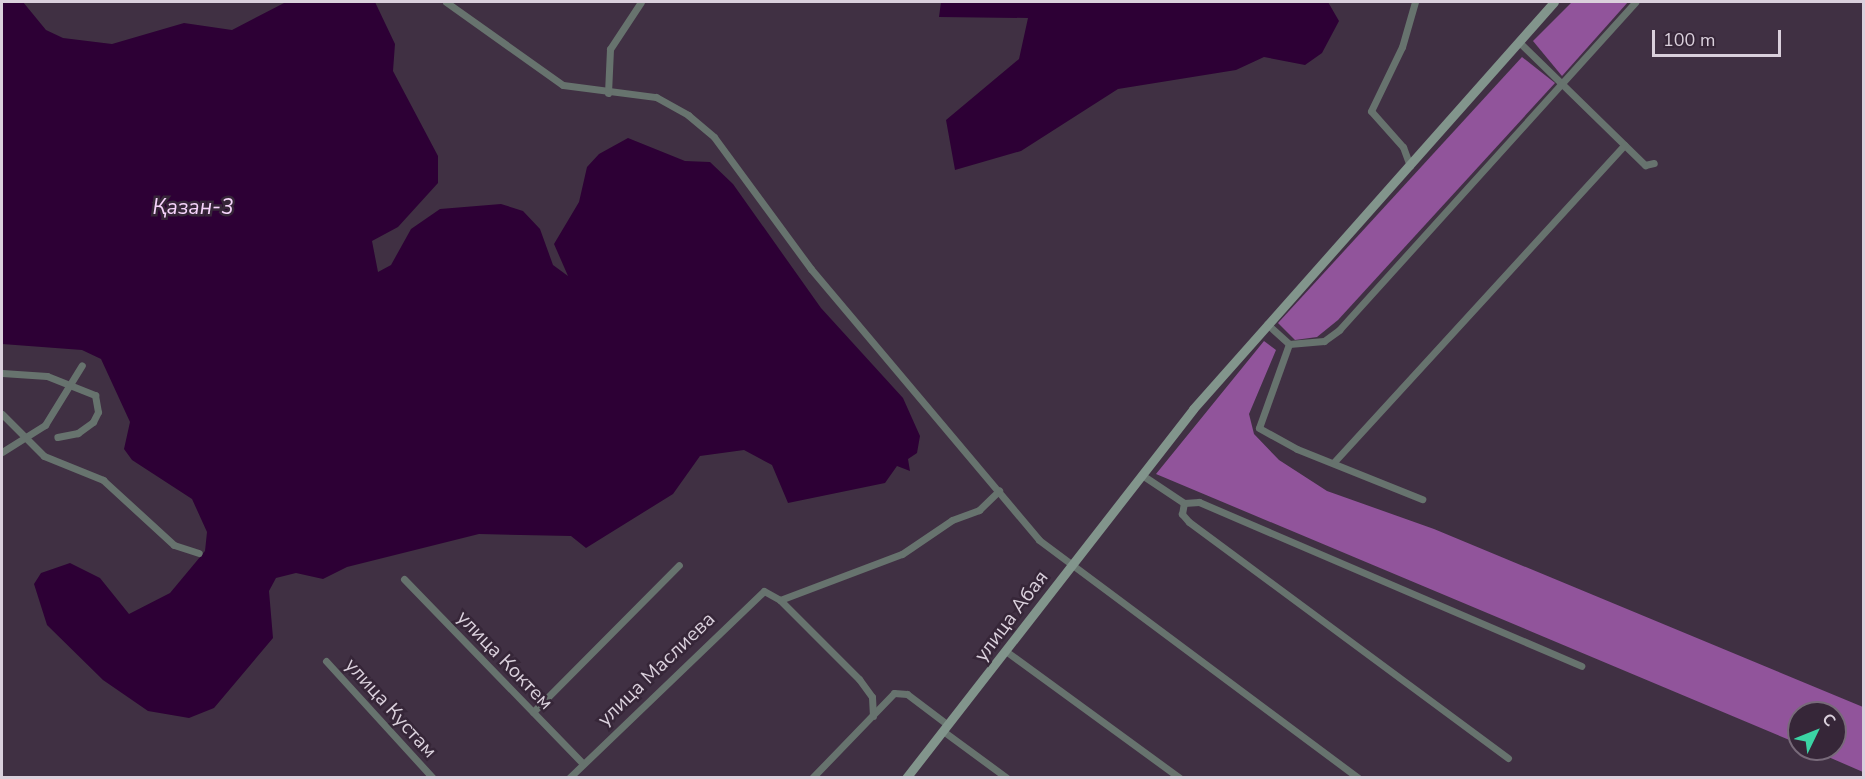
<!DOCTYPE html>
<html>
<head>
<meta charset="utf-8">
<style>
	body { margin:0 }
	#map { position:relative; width:1865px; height:779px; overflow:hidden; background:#403043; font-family:"Nunito Sans",sans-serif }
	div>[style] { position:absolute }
	.forest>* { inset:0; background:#91549b }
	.water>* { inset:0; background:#2d0035 }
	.minor>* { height:7px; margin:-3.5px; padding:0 3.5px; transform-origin:3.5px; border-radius:3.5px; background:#67736e }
	.secondary>* { height:9px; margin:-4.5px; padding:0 4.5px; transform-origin:4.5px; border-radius:4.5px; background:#82958c }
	span { translate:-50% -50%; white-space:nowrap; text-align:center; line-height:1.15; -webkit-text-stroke:5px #362638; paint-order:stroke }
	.street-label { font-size:20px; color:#dad0dc }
	.water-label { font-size:21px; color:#f6d4fb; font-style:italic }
	.frame { position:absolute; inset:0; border:3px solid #dad0dc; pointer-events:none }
	.north { position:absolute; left:1787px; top:701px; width:60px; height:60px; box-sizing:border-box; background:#362638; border:2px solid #786a7a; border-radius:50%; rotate:47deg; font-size:16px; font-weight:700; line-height:24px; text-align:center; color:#dad0dc }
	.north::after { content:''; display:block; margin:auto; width:21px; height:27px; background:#3bd4a4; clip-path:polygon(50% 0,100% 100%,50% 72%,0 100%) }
	.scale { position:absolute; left:1652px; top:30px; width:129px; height:27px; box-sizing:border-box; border:3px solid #dad0dc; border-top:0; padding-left:8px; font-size:18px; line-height:21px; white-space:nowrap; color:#dad0dc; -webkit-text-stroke:4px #362638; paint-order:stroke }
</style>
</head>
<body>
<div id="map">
	<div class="forest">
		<i style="clip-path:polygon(1572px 2px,1628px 2px,1562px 76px,1533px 41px)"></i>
		<i style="clip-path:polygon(1522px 57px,1555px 83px,1338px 320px,1317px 337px,1295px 340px,1278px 323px)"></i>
		<i style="clip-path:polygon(1264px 341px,1276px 350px,1249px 414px,1254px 434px,1279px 460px,1327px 491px,1434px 529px,1863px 707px,1863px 772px,1810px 749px,1835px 749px,1835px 713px,1799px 713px,1799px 744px,1156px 474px)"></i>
	</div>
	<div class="water">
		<i style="clip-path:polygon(2px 2px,23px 2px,46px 30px,63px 38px,112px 44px,184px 23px,232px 30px,286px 2px,375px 2px,395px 44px,393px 71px,438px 156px,438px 183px,398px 227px,372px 241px,378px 272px,391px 265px,411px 229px,440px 209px,501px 204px,523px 211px,540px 229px,553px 265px,568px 276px,554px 244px,579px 202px,587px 167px,599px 154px,628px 138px,685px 161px,710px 162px,733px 184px,821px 308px,903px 398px,920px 436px,917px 453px,908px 459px,910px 471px,897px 466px,885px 483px,788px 503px,772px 465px,744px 450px,700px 456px,673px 494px,586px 548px,571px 536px,479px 534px,347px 567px,323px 579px,296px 573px,276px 578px,269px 591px,273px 638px,214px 708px,189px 718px,148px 711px,103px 680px,47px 625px,34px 584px,41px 573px,70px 563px,100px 578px,129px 614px,170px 593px,205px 551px,207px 532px,192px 499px,132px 460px,124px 449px,130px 422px,101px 359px,82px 350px,2px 344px)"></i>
		<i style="clip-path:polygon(941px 2px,1328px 2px,1339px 21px,1322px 53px,1305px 65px,1264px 57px,1236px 70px,1118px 89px,1021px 151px,955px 170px,946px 120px,1019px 59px,1028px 18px,939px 17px)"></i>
	</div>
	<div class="minor">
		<i style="left:446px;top:2px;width:143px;rotate:35.4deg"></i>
		<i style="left:563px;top:85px;width:94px;rotate:7.4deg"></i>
		<i style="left:656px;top:97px;width:37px;rotate:29deg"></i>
		<i style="left:688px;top:115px;width:34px;rotate:40deg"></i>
		<i style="left:714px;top:137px;width:164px;rotate:53.7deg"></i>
		<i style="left:811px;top:269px;width:354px;rotate:49.9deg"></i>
		<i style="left:1039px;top:540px;width:398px;rotate:36.7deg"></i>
		<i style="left:1520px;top:43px;width:175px;rotate:44.3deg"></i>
		<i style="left:1645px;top:165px;width:9px;rotate:-13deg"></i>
		<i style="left:608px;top:93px;width:44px;rotate:-87.4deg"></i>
		<i style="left:610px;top:49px;width:56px;rotate:-56.6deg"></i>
		<i style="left:1410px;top:166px;width:20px;rotate:-110deg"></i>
		<i style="left:1403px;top:147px;width:48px;rotate:-131.6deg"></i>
		<i style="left:1371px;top:111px;width:71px;rotate:-64.2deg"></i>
		<i style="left:1402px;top:47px;width:47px;rotate:-73.9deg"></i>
		<i style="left:1267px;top:324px;width:30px;rotate:42deg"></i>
		<i style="left:1289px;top:344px;width:35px;rotate:-5deg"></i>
		<i style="left:1324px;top:341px;width:19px;rotate:-36deg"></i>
		<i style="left:1339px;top:330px;width:442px;rotate:-47.9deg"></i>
		<i style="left:1289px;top:344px;width:89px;rotate:109.7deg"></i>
		<i style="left:1259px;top:428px;width:43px;rotate:28.9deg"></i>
		<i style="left:1297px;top:449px;width:135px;rotate:21.8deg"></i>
		<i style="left:2px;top:373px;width:45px;rotate:3.8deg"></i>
		<i style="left:47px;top:376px;width:52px;rotate:21.6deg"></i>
		<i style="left:95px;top:395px;width:17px;rotate:80deg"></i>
		<i style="left:98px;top:412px;width:11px;rotate:117deg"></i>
		<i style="left:93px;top:422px;width:19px;rotate:144deg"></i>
		<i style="left:78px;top:433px;width:21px;rotate:169deg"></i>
		<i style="left:2px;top:414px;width:59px;rotate:45deg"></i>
		<i style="left:44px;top:456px;width:64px;rotate:22.1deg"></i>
		<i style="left:103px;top:480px;width:96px;rotate:42.5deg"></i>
		<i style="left:174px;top:545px;width:26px;rotate:18deg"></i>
		<i style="left:2px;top:452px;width:51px;rotate:-32.1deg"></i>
		<i style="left:45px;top:425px;width:70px;rotate:-58.3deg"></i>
		<i style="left:1334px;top:462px;width:430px;rotate:-47.5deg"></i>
		<i style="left:1142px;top:475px;width:50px;rotate:33.7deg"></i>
		<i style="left:404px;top:579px;width:257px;rotate:45.9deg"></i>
		<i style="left:780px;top:600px;width:130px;rotate:-20.7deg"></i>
		<i style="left:902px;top:554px;width:60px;rotate:-34.2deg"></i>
		<i style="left:952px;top:520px;width:29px;rotate:-20deg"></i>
		<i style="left:979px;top:510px;width:28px;rotate:-44deg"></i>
		<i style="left:1007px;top:652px;width:214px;rotate:36.1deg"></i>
		<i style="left:326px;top:661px;width:159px;rotate:47.6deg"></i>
		<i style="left:533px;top:712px;width:207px;rotate:-45.2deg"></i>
		<i style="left:943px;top:731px;width:79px;rotate:36.3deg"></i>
		<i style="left:1508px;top:758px;width:397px;rotate:-143.5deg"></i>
		<i style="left:1189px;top:522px;width:11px;rotate:-131deg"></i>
		<i style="left:1182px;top:514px;width:11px;rotate:-80deg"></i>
		<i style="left:1184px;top:503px;width:15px;rotate:-4deg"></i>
		<i style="left:1199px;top:502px;width:416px;rotate:23.2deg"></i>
		<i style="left:569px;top:778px;width:270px;rotate:-43.8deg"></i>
		<i style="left:764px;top:591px;width:18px;rotate:29deg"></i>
		<i style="left:780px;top:600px;width:112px;rotate:45deg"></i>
		<i style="left:859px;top:679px;width:22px;rotate:54deg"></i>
		<i style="left:872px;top:697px;width:19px;rotate:87deg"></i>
		<i style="left:812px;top:778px;width:118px;rotate:-46deg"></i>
		<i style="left:894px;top:693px;width:13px;rotate:4deg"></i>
		<i style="left:907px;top:694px;width:51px;rotate:37.1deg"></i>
	</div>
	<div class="secondary">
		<i style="left:906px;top:778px;width:467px;rotate:-52.1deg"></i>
		<i style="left:1193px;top:409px;width:544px;rotate:-48.43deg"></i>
	</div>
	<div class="street-label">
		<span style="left:1011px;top:616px;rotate:-53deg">улица Абая</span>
		<span style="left:505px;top:660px;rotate:46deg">улица Коктем</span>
		<span style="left:656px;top:669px;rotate:-44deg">улица Маслиева</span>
		<span style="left:391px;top:708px;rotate:48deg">улица Кустам</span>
	</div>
	<div class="water-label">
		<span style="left:193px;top:207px">Қазан-3</span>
	</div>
	<div class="frame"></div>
	<div class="north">С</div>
	<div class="scale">100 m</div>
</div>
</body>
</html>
